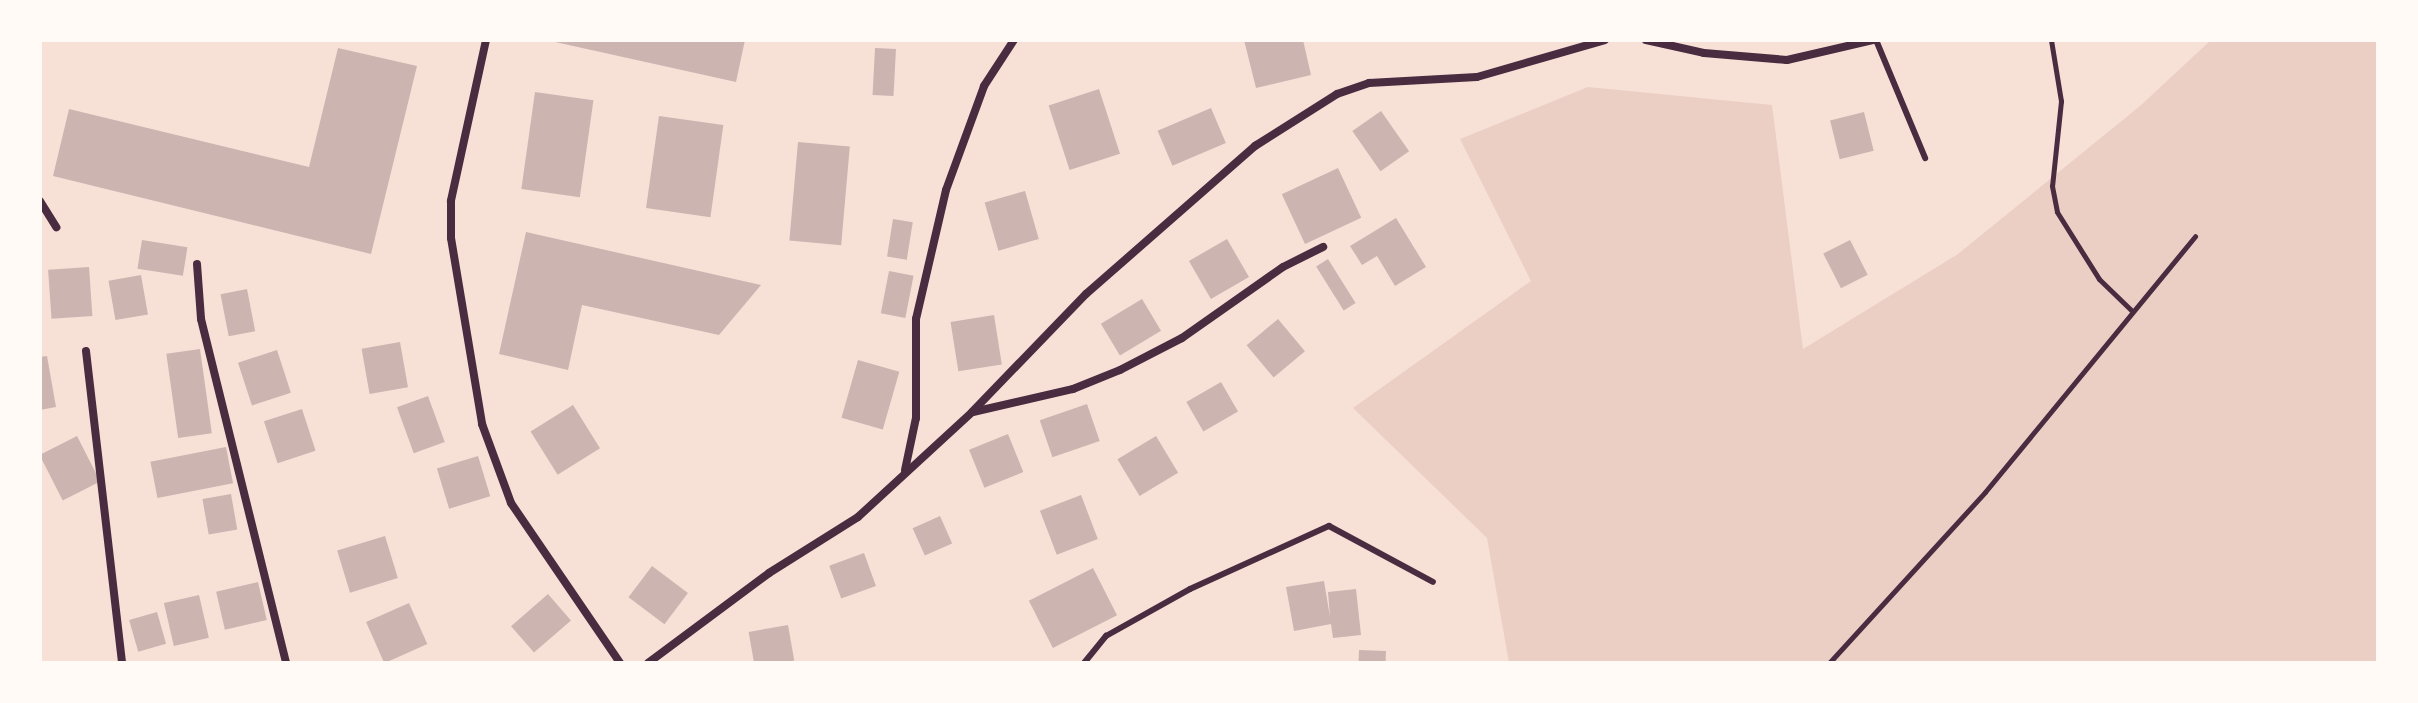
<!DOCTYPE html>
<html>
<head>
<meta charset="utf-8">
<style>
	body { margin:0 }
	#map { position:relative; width:2418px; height:703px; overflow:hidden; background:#f7e1d7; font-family:"Space Grotesk",sans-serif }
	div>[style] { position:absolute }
	.green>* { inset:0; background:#ebcfc5 }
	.building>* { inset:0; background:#ccb4b1; transform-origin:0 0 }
	.path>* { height:5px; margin:-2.5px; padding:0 2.5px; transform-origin:2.5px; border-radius:2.5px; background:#4a2c40 }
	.service>* { height:6px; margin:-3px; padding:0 3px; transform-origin:3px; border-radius:3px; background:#4a2c40 }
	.minor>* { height:8px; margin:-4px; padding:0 4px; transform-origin:4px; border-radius:4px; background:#4a2c40 }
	span { translate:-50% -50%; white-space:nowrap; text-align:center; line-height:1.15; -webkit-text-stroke:8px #fffaf5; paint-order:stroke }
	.frame { position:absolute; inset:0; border:42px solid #fffaf5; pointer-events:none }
</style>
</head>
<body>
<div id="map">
	<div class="green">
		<i style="clip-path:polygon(2211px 40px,2378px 40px,2378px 663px,1509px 663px,1487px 538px,1353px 408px,1531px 281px,1460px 139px,1588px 87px,1772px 105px,1803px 349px,1958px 254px,2140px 106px)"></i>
	</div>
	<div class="building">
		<i style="clip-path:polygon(546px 40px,745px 40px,736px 82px)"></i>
		<i style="clip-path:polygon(1244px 40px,1303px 40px,1311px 75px,1256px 88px)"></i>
		<i style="clip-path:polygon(338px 48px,417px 66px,371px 254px,53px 176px,69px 109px,309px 167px)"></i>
		<i style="left:875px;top:48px;width:21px;height:47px;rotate:3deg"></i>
		<i style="left:1099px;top:89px;width:68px;height:53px;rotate:72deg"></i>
		<i style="left:535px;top:92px;width:59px;height:98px;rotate:8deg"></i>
		<i style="left:1211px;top:108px;width:38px;height:58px;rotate:67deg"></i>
		<i style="left:1381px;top:111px;width:49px;height:35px;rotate:55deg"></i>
		<i style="left:1864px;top:112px;width:40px;height:35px;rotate:76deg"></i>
		<i style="left:659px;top:116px;width:65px;height:93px;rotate:8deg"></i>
		<i style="left:798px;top:142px;width:52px;height:99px;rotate:5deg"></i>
		<i style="left:1338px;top:168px;width:55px;height:62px;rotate:65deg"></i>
		<i style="left:1025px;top:191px;width:50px;height:42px;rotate:74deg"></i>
		<i style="clip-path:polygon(1396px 218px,1426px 267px,1395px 286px,1377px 256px,1362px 265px,1350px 246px)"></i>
		<i style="left:893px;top:219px;width:20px;height:38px;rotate:9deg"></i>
		<i style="clip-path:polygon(526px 232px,761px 285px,719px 335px,582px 305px,568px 370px,499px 354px)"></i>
		<i style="left:1227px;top:239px;width:44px;height:44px;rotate:60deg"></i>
		<i style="left:142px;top:240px;width:46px;height:29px;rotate:9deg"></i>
		<i style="left:1850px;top:240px;width:39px;height:30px;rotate:63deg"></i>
		<i style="left:1328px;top:259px;width:52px;height:14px;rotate:58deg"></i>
		<i style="left:89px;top:267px;width:49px;height:41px;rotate:86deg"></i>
		<i style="left:889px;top:271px;width:25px;height:43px;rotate:11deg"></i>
		<i style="left:141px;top:275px;width:40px;height:33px;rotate:80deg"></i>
		<i style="left:247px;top:289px;width:43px;height:27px;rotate:79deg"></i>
		<i style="left:1142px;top:299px;width:37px;height:48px;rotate:59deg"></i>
		<i style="left:994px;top:315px;width:50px;height:44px;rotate:81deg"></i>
		<i style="left:1278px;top:319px;width:42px;height:41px;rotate:50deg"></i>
		<i style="left:400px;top:342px;width:46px;height:39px;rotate:80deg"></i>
		<i style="left:200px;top:349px;width:85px;height:34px;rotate:82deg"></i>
		<i style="left:277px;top:350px;width:45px;height:41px;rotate:72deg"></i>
		<i style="clip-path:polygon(47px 356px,56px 407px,40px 410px,40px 357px)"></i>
		<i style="left:858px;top:360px;width:43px;height:60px;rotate:16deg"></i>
		<i style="left:1221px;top:382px;width:34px;height:40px;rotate:60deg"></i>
		<i style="left:428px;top:396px;width:49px;height:33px;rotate:70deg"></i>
		<i style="left:1087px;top:404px;width:39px;height:50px;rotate:71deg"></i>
		<i style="left:573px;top:405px;width:51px;height:50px;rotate:58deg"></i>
		<i style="left:302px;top:409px;width:44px;height:40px;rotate:72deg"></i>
		<i style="left:1008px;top:434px;width:41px;height:42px;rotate:68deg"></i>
		<i style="left:77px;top:436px;width:51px;height:42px;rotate:63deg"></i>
		<i style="left:1156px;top:436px;width:43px;height:45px;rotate:59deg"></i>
		<i style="left:226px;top:447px;width:37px;height:77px;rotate:79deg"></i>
		<i style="left:478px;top:456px;width:42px;height:43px;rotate:73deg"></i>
		<i style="left:231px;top:494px;width:36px;height:29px;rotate:80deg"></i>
		<i style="left:1081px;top:495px;width:47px;height:44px;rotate:69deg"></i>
		<i style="left:940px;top:516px;width:30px;height:30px;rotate:66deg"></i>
		<i style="left:385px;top:536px;width:44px;height:50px;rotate:73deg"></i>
		<i style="left:864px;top:553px;width:35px;height:37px;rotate:70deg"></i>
		<i style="left:652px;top:566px;width:45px;height:39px;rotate:37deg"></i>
		<i style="left:1093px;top:568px;width:53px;height:72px;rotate:63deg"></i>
		<i style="clip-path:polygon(1324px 581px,1330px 617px,1328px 592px,1356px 589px,1361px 635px,1333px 638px,1331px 624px,1294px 631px,1286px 587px)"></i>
		<i style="left:258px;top:582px;width:39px;height:43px;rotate:77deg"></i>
		<i style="left:548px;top:594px;width:35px;height:49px;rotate:49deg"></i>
		<i style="left:199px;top:595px;width:44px;height:36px;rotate:77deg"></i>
		<i style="left:409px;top:603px;width:45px;height:47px;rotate:66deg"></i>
		<i style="left:157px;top:612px;width:33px;height:29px;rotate:74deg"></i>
		<i style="left:788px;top:625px;width:36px;height:40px;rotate:80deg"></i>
		<i style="left:1359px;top:650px;width:27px;height:13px;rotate:2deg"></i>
	</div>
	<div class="path">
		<i style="left:2051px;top:40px;width:62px;rotate:80.7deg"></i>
		<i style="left:2061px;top:101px;width:85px;rotate:96deg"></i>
		<i style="left:2052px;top:186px;width:26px;rotate:79deg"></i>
		<i style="left:2057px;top:212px;width:79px;rotate:57.9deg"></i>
		<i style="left:2099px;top:279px;width:45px;rotate:44.1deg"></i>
		<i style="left:1829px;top:663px;width:231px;rotate:-47.6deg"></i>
		<i style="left:1985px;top:492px;width:331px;rotate:-50.6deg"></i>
	</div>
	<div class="service">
		<i style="left:1876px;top:40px;width:128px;rotate:67.4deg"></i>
		<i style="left:1084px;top:663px;width:35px;rotate:-51deg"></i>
		<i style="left:1106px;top:636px;width:96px;rotate:-29.2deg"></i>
		<i style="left:1190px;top:589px;width:153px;rotate:-24.4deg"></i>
		<i style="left:1329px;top:526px;width:118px;rotate:28.3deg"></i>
	</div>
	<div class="minor">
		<i style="left:486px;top:40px;width:165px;rotate:102.3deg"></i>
		<i style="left:451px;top:201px;width:37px;rotate:90deg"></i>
		<i style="left:451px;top:238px;width:189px;rotate:80.5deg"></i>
		<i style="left:482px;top:424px;width:84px;rotate:69.8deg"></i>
		<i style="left:511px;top:503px;width:194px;rotate:55.7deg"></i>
		<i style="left:1646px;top:40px;width:59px;rotate:12.6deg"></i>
		<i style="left:1704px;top:53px;width:83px;rotate:4.8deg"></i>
		<i style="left:1787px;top:60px;width:88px;rotate:-13.1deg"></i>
		<i style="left:40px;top:201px;width:31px;rotate:58deg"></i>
		<i style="left:197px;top:264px;width:55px;rotate:85.8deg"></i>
		<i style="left:201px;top:319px;width:354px;rotate:76.1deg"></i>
		<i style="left:86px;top:351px;width:314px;rotate:83.4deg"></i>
		<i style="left:973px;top:412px;width:103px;rotate:-13deg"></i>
		<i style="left:1073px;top:389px;width:51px;rotate:-22deg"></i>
		<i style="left:1120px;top:370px;width:70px;rotate:-27.3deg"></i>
		<i style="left:1182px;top:338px;width:123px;rotate:-35.1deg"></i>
		<i style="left:1283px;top:267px;width:45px;rotate:-26.6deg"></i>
		<i style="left:905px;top:470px;width:53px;rotate:-78.1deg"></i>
		<i style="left:916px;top:418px;width:99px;rotate:-90deg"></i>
		<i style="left:916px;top:319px;width:132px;rotate:-76.9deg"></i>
		<i style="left:946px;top:190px;width:111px;rotate:-69.9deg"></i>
		<i style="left:984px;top:86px;width:55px;rotate:-56.9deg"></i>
		<i style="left:648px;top:663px;width:151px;rotate:-36.6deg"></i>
		<i style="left:769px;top:573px;width:105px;rotate:-32.2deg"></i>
		<i style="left:858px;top:517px;width:155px;rotate:-42.6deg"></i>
		<i style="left:972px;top:412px;width:164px;rotate:-46deg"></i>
		<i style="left:1086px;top:294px;width:225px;rotate:-41.2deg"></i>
		<i style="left:1255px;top:146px;width:97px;rotate:-32.4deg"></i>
		<i style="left:1337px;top:94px;width:34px;rotate:-19deg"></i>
		<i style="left:1369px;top:83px;width:108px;rotate:-3.2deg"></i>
		<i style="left:1477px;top:77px;width:133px;rotate:-16.1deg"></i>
	</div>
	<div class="frame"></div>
</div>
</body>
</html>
